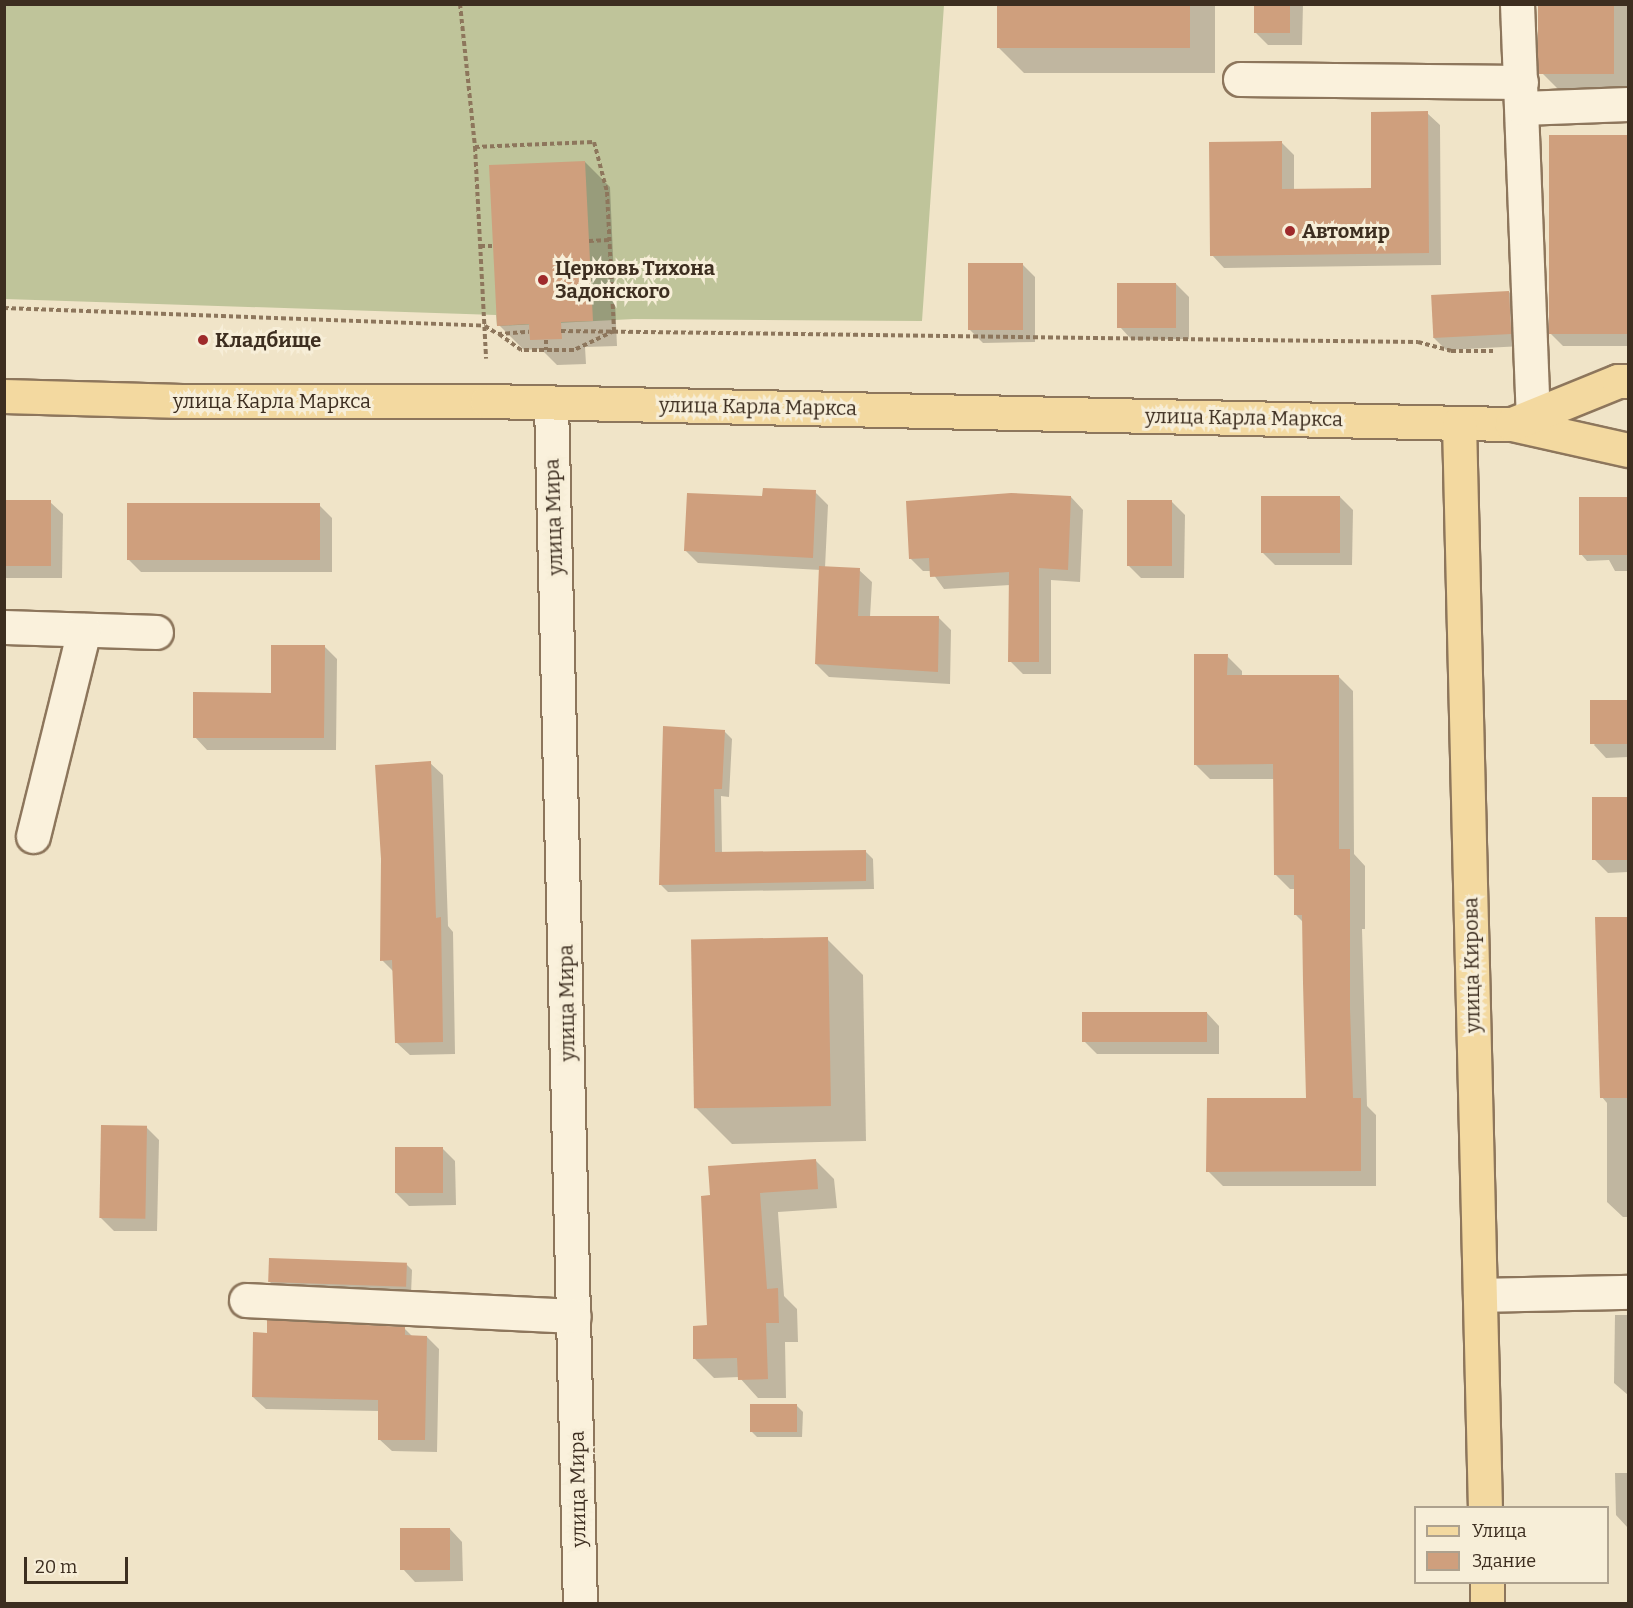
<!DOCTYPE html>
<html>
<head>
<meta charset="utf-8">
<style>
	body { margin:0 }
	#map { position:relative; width:1633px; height:1608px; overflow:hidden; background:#f0e4c8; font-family:Bitter,serif }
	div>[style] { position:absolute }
	.cemetery>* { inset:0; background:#bfc49a }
	.shadow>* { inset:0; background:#0003 }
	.building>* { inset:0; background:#cf9f7d; transform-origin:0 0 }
	.path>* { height:4px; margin-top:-2px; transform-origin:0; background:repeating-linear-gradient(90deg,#8d765c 0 4.5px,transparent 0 7.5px) }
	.roads { filter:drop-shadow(2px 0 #8d765c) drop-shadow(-2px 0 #8d765c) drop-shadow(0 2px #8d765c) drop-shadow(0 -2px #8d765c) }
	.minor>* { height:33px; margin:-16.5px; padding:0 16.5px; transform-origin:16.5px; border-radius:16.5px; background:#faf1dc }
	.major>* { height:33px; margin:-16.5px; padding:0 16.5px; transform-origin:16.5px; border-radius:16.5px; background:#f3d9a0 }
	.dots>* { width:16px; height:16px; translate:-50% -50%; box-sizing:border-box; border:3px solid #f7eed8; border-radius:50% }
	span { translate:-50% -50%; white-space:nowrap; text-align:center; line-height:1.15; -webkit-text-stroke:6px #f7eed8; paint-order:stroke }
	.poi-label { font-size:20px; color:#3d2e20; font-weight:700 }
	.left { translate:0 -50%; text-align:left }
	.street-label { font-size:20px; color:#3d2e20 }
	.frame { position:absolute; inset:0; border:6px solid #3d2e20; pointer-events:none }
	.legend { position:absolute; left:1414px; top:1506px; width:195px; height:78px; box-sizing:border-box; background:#f7eed8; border:2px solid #ada18e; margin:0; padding:8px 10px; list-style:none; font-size:18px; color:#3d2e20 }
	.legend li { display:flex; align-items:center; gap:12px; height:30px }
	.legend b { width:30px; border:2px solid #ada18e }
	.scale { position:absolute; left:24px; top:1557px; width:104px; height:27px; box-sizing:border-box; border:3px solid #3d2e20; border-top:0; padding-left:8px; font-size:18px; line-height:21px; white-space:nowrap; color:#3d2e20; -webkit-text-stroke:4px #f7eed8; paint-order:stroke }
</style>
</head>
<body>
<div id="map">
	<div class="cemetery">
		<i style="clip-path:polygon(5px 5px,944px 5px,922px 321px,634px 319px,497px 326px,496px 315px,5px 299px)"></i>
	</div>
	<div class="shadow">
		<i style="clip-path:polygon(999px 4px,1215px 4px,1215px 73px,1024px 73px,999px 48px)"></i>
		<i style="clip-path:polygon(1256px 4px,1303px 4px,1302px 45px,1268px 45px,1256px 33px)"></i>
		<i style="clip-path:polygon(1540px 4px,1628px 4px,1628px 96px,1568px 99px,1543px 74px)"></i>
		<i style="clip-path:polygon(1427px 113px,1440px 125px,1441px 265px,1224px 268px,1212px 255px,1282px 143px,1294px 155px,1294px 190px,1373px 190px)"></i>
		<i style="clip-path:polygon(1628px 136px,1628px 346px,1563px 346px,1550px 333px)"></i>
		<i style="clip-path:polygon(585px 162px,610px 187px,617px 346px,585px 347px,586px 364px,557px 365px,541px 349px,524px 350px,499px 325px)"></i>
		<i style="clip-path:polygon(1022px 264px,1035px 277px,1035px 342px,983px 343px,970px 330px)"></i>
		<i style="clip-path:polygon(1176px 284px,1189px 297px,1189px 339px,1132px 340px,1120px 327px)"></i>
		<i style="clip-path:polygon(1509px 292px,1522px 305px,1523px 346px,1446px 350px,1433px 337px)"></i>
		<i style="clip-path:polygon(815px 492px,828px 505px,825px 568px,859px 570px,872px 582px,870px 617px,938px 617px,951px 630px,950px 684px,829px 677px,816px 664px,821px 570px,698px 563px,685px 550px,764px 498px)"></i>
		<i style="clip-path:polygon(1071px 497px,1083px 510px,1080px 582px,1051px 580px,1051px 674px,1023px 674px,1010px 661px,1010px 585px,944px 589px,931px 571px,923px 571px,910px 558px)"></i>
		<i style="clip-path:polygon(1340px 497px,1353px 510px,1352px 565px,1275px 565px,1263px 553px)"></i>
		<i style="clip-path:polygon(1628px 498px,1628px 571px,1615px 571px,1609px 560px,1587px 561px,1581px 554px)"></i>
		<i style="clip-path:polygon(4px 501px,50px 502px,63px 514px,62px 578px,4px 578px)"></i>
		<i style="clip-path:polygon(1172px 502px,1185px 515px,1184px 578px,1141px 578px,1129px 566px)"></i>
		<i style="clip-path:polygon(319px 505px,332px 518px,332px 572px,141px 572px,128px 559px)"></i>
		<i style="clip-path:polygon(324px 646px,337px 659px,336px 750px,207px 750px,195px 737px,272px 694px)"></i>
		<i style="clip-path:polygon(1227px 656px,1242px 671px,1242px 677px,1338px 676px,1353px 691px,1354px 854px,1365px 866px,1365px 929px,1362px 929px,1367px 1106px,1376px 1115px,1376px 1186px,1223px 1186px,1208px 1171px,1308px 1100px,1303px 922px,1296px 915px,1295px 889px,1290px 889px,1275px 874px,1275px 779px,1210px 779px,1195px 764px)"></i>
		<i style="clip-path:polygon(1628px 702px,1628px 757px,1606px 758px,1594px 745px)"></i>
		<i style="clip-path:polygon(724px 731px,732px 739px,729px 797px,721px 796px,722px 853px,865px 851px,873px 859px,874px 889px,668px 892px,660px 884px)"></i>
		<i style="clip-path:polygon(430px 763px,443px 775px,448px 926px,453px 932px,455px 1054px,410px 1055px,397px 1043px,394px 972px,382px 960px)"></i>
		<i style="clip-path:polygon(1628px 798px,1628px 872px,1608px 873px,1595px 860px)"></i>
		<i style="clip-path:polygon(1628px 918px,1628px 1217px,1623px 1217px,1607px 1202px,1607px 1103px,1602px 1097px)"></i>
		<i style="clip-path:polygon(827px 939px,863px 975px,866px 1141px,732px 1144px,696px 1108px)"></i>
		<i style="clip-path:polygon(1207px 1013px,1219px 1026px,1219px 1054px,1097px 1054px,1084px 1041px)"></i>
		<i style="clip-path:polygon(146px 1127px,159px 1140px,157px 1231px,114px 1231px,101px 1218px)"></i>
		<i style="clip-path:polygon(443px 1149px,455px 1161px,456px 1205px,409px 1206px,396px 1193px)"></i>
		<i style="clip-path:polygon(815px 1160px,834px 1179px,837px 1208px,778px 1212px,784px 1296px,797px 1309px,798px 1342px,785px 1342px,786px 1398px,758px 1398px,739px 1377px,714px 1378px,695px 1359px,709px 1327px,711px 1197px)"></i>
		<i style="clip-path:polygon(406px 1264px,412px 1270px,411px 1294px,276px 1288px,270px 1282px)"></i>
		<i style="clip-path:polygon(1615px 1315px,1628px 1315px,1628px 1395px,1614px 1383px)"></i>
		<i style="clip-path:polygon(404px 1328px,413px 1337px,427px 1337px,439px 1349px,437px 1452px,392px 1451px,379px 1439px,380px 1411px,266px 1409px,253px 1397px)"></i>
		<i style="clip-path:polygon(797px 1406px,803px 1412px,802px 1437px,757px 1437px,751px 1431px)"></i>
		<i style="clip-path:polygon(1615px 1473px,1628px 1473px,1628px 1528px,1616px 1515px)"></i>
		<i style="clip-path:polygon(450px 1529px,462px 1542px,463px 1581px,415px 1582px,403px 1569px)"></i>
	</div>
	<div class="building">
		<i style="left:997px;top:4px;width:193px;height:44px"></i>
		<i style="left:1254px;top:4px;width:36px;height:29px"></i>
		<i style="left:1538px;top:4px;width:76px;height:70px"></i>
		<i style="clip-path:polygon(1428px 111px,1429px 253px,1210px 256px,1209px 142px,1282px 141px,1282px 189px,1371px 188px,1371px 112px)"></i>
		<i style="left:1549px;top:135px;width:80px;height:199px"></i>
		<i style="clip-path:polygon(585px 161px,593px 321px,561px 322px,562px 339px,530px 340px,529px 324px,497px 326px,489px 165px)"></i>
		<i style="left:968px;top:263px;width:55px;height:67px"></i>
		<i style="left:1117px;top:283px;width:59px;height:45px"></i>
		<i style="left:1509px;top:291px;width:43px;height:78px;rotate:87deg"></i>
		<i style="clip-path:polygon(763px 488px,816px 490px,813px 558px,684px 551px,687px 493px,762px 496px)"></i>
		<i style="clip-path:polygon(1011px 493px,1071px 496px,1068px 570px,1039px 568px,1039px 662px,1008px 662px,1009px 572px,930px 577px,929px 558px,909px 559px,906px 501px)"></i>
		<i style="left:1261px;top:496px;width:79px;height:57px"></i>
		<i style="left:1579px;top:497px;width:50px;height:58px"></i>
		<i style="left:4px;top:500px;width:47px;height:66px"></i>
		<i style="left:1127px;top:500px;width:45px;height:66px"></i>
		<i style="left:320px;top:503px;width:57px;height:193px;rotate:90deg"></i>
		<i style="clip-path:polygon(819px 566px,860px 568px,858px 616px,939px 616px,938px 672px,815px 664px)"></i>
		<i style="clip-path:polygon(271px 645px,325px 645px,324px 738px,193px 738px,193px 692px,271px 693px)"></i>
		<i style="clip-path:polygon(1194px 654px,1228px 654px,1227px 675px,1339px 675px,1339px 849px,1350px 849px,1350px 1009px,1353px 1098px,1361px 1098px,1361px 1171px,1206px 1172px,1207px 1098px,1306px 1098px,1303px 983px,1302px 915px,1294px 915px,1294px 875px,1274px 875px,1273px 764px,1194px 765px)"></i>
		<i style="left:1629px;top:700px;width:44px;height:39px;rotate:90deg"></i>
		<i style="clip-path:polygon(663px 726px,725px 730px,722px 789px,714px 789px,715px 852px,866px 850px,866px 881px,659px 885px)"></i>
		<i style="clip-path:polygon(431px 761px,436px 918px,441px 917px,443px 1042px,395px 1043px,392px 960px,380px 961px,381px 859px,375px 765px)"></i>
		<i style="left:1629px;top:797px;width:63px;height:37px;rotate:90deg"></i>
		<i style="clip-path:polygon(1595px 917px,1629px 917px,1629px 1098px,1600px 1098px)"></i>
		<i style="left:828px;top:937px;width:169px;height:137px;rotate:89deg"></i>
		<i style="left:1082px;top:1012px;width:125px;height:30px"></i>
		<i style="left:101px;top:1125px;width:46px;height:93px;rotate:1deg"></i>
		<i style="left:443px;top:1147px;width:46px;height:48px;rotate:90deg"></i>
		<i style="clip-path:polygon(816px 1159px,818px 1189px,760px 1193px,767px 1289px,778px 1288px,779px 1323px,766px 1323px,768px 1379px,738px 1380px,737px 1358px,693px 1359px,693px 1326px,707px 1325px,701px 1196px,710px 1195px,708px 1166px)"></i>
		<i style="left:269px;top:1258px;width:138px;height:24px;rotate:2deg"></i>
		<i style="clip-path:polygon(267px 1320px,405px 1327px,405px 1335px,427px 1336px,425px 1440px,378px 1440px,378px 1400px,252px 1397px,253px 1332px,267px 1333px)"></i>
		<i style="left:750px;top:1404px;width:47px;height:28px"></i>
		<i style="left:400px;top:1528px;width:50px;height:42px"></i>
	</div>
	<div class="path">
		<i style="left:460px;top:4px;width:144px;rotate:84deg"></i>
		<i style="left:475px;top:147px;width:212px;rotate:87deg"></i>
		<i style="left:475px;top:147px;width:119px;rotate:-2.4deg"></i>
		<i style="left:594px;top:142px;width:52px;rotate:75.4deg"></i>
		<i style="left:607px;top:192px;width:139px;rotate:87.1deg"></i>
		<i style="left:614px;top:331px;width:44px;rotate:154.6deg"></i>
		<i style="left:574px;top:350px;width:53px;rotate:180deg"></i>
		<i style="left:521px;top:350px;width:27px;rotate:-144deg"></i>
		<i style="left:589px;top:241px;width:20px;rotate:-3deg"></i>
		<i style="left:480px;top:246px;width:13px"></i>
		<i style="left:4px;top:308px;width:481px;rotate:2.1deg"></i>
		<i style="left:485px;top:326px;width:15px;rotate:32deg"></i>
		<i style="left:498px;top:334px;width:31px;rotate:-4deg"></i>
		<i style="left:561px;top:331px;width:857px;rotate:0.74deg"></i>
		<i style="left:1418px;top:342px;width:34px;rotate:15deg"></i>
		<i style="left:1451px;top:351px;width:45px"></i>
		<i style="left:546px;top:340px;width:10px;rotate:90deg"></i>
	</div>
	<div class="roads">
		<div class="minor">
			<i style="left:1517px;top:4px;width:411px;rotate:87.8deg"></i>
			<i style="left:1240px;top:79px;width:281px;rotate:0.6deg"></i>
			<i style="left:1522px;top:108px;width:106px;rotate:-2.2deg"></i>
			<i style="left:551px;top:403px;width:1201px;rotate:88.62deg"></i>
			<i style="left:4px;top:627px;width:152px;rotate:1.9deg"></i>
			<i style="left:33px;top:836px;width:212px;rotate:-76.1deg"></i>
			<i style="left:1480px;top:1295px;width:148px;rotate:-1.2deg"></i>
			<i style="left:246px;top:1300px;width:328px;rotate:2.8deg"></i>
		</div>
		<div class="major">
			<i style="left:4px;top:396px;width:178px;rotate:1.6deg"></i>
			<i style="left:182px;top:401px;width:305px"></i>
			<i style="left:487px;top:401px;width:1025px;rotate:1.29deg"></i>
			<i style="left:1512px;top:424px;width:119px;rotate:12.6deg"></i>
			<i style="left:1459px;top:423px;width:1085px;rotate:88.63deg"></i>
			<i style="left:1512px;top:424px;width:114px;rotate:-22.1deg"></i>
			<i style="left:1618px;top:381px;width:10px"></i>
			<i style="left:1487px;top:1582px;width:22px;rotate:90deg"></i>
		</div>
	</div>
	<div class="dots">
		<i style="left:1290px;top:231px;background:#9e2a2b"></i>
		<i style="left:543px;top:280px;background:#9e2a2b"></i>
		<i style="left:203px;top:340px;background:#9e2a2b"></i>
	</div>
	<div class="poi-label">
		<span class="left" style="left:1302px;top:231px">Автомир</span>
		<span class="left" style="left:555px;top:280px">Церковь Тихона<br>Задонского</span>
		<span class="left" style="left:215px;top:340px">Кладбище</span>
	</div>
	<div class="street-label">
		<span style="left:272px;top:401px">улица Карла Маркса</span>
		<span style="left:758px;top:407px;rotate:1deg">улица Карла Маркса</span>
		<span style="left:1244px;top:418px;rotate:1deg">улица Карла Маркса</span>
		<span style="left:554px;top:517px;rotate:-92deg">улица Мира</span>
		<span style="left:1472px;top:965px;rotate:-91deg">улица Кирова</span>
		<span style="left:567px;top:1003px;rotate:-91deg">улица Мира</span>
		<span style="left:578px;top:1489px;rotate:-91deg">улица Мира</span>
	</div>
	<div class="frame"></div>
	<ul class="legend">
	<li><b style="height:8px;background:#f3d9a0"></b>Улица</li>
	<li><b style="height:16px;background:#cf9f7d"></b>Здание</li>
	</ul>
	<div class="scale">20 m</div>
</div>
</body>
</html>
